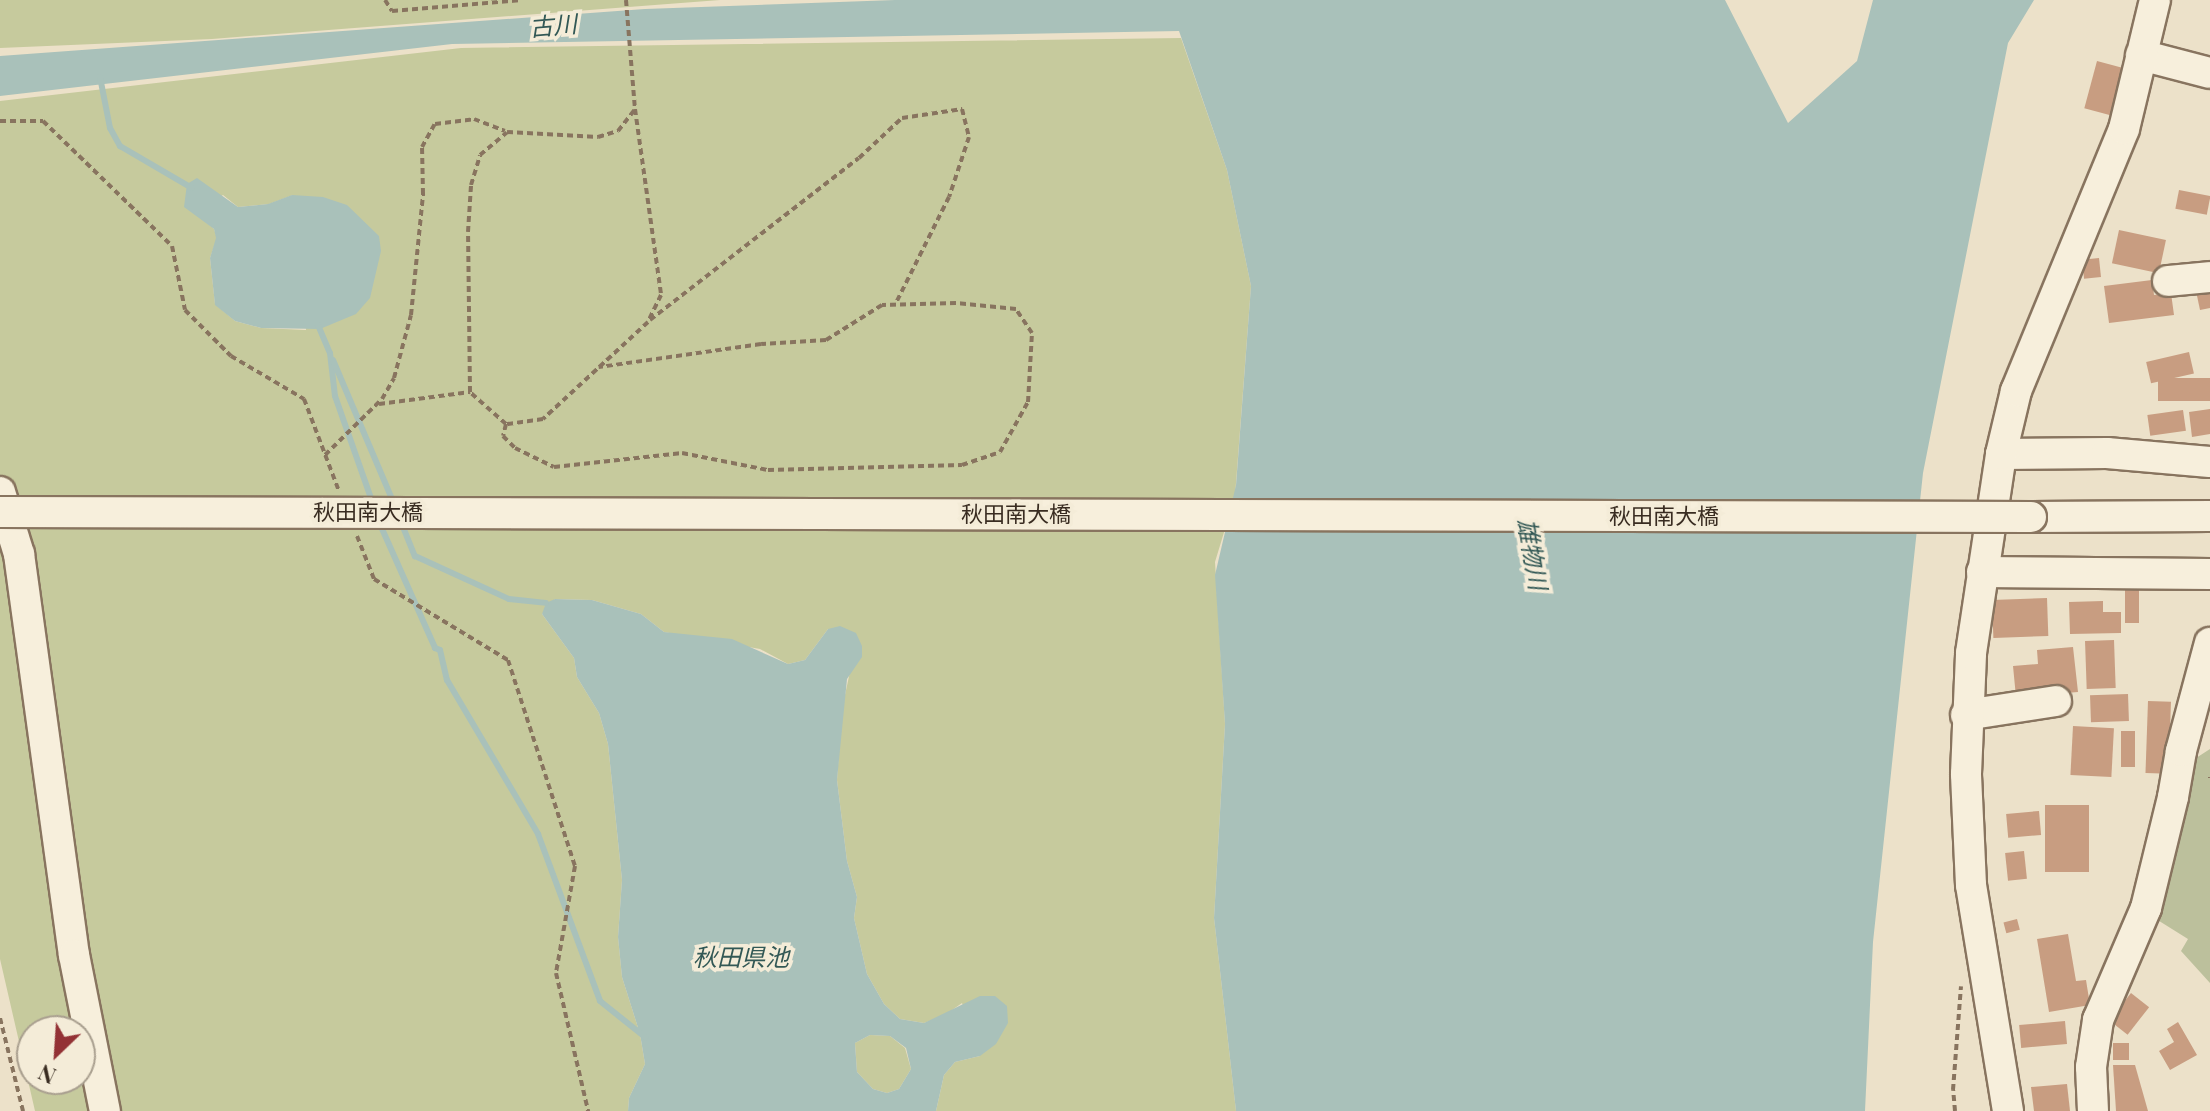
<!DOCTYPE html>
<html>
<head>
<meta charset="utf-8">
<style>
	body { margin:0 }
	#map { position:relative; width:2210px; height:1111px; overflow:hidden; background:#ece1c9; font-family:"Playfair Display","Noto Sans JP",serif }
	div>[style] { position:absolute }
	.green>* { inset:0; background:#c6ca9d }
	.cemetery>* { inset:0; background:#bcc09c }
	.water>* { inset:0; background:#a9c1ba }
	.stream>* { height:6px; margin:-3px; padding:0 3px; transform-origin:3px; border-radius:3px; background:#a9c1ba }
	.building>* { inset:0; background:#c89d81; transform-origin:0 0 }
	.path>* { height:4px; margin-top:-2px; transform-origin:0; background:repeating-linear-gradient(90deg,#88745f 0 6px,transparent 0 10px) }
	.roads { filter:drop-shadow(2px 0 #88745f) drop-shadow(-2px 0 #88745f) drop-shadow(0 2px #88745f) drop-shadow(0 -2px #88745f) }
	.minor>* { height:30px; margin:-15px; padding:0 15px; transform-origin:15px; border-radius:15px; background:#f7efdc }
	.bridges { filter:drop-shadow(2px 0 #88745f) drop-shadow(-2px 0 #88745f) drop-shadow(0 2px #88745f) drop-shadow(0 -2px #88745f) }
	.minor-bridge>* { height:30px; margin:-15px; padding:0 15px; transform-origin:15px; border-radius:15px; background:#f7efdc }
	span { translate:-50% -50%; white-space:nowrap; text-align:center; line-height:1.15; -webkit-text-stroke:7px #f4ecd8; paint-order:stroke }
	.street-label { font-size:22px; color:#392c21 }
	.water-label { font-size:24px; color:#325855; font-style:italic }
	.north { position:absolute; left:16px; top:1015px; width:80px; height:80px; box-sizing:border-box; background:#f4ecd8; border:2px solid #a99f8f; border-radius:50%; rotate:205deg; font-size:22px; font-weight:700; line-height:32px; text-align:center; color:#392c21 }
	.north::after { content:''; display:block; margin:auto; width:28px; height:36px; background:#933235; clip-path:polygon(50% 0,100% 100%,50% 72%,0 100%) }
</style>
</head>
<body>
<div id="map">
	<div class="green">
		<i style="clip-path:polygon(0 0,720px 0,212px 39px,0 48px)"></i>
		<i style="clip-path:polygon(evenodd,1181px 38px,1227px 170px,1251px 286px,1235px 496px,1215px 562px,1225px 724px,1214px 918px,1236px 1111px,936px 1111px,944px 1075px,955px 1062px,980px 1056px,962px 1003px,945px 1015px,924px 1023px,900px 1019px,884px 1004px,867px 974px,854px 918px,857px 897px,847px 861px,837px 780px,842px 709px,851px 667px,828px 629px,805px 660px,788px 664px,760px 649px,664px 632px,641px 614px,592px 600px,555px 599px,542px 614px,574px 658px,577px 677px,599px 713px,608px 744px,622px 880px,618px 937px,622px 977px,640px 1034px,645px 1064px,629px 1098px,628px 1111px,35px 1111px,0 959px,0 101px,461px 48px,1181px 38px,223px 195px,238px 207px,269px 204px,293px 195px,306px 330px,261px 328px,235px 321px,215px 304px,210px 258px,217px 238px,214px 229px,196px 213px,223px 195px,1181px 38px,32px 1031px,80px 1031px,80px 1079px,32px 1079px,32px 1031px)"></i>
		<i style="clip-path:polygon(870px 1035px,890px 1036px,905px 1048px,911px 1069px,899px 1089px,887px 1093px,873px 1089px,857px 1072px,855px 1043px)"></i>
	</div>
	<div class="cemetery">
		<i style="clip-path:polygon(2210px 749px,2210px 983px,2181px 951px,2188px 939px,2148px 914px,2193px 760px)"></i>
	</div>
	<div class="water">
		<i style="clip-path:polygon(895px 0,1725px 0,1788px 123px,1857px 61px,1873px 0,2034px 0,2008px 43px,1923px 473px,1873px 942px,1865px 1111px,1236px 1111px,1214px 918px,1225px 724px,1215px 575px,1236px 485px,1251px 286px,1227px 170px,1179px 31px,452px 44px,0 96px,0 56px,645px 9px)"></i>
		<i style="clip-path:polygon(197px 178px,238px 207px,268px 204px,292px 195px,323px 197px,347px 205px,379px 236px,381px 251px,370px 298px,356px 314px,320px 329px,261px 328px,235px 321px,215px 305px,210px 258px,216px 238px,214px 229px,184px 207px,187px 184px)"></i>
		<i style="clip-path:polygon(evenodd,555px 599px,592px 600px,641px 614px,664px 632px,732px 639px,788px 664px,805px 660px,828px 629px,840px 626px,856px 633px,862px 646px,862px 657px,847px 679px,837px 780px,847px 861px,857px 897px,854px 918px,867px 974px,884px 1004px,900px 1019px,924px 1023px,980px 996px,995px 996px,1007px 1006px,1008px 1023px,996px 1044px,980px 1056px,955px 1062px,944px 1075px,936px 1111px,628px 1111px,629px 1098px,645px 1064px,640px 1034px,622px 977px,618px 937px,622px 880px,608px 744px,599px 713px,577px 677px,574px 658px,542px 614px,546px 603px,555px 599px,870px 1035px,890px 1036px,906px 1048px,911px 1069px,899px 1089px,887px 1093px,873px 1089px,857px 1072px,855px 1043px,870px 1035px)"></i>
	</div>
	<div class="stream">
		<i style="left:100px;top:77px;width:52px;rotate:78.9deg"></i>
		<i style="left:110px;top:128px;width:21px;rotate:61deg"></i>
		<i style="left:120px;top:146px;width:83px;rotate:30.3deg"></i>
		<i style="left:318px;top:325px;width:30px;rotate:67deg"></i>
		<i style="left:330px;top:353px;width:43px;rotate:83.4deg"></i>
		<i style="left:335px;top:396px;width:114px;rotate:70.6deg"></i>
		<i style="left:333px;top:360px;width:156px;rotate:67deg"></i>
		<i style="left:379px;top:522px;width:138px;rotate:66deg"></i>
		<i style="left:435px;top:648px;width:5px;rotate:22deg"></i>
		<i style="left:440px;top:650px;width:31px;rotate:77deg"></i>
		<i style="left:447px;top:680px;width:179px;rotate:59.4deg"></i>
		<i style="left:538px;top:834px;width:178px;rotate:69.6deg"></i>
		<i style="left:600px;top:1001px;width:58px;rotate:38.7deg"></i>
		<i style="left:401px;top:522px;width:37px;rotate:68deg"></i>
		<i style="left:415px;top:556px;width:103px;rotate:24.6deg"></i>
		<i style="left:509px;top:599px;width:37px;rotate:6deg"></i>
	</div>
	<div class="building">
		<i style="left:2097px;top:61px;width:28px;height:49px;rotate:15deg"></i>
		<i style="left:2179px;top:190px;width:32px;height:19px;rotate:11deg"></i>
		<i style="left:2119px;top:230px;width:48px;height:34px;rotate:12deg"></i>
		<i style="left:2099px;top:258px;width:19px;height:17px;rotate:84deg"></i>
		<i style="clip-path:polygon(2152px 280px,2154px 295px,2171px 293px,2174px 315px,2109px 323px,2104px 286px)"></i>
		<i style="clip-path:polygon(2210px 288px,2210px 308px,2200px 310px,2196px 291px)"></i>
		<i style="left:2189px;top:352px;width:22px;height:44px;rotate:77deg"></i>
		<i style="left:2210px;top:378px;width:23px;height:52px;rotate:90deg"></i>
		<i style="clip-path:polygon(2210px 409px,2210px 434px,2192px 437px,2189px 412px)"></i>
		<i style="left:2183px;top:410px;width:21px;height:36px;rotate:82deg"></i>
		<i style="left:2125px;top:590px;width:14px;height:33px"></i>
		<i style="left:2047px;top:598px;width:38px;height:55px;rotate:88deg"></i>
		<i style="clip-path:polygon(2103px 601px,2103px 612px,2121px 612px,2121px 633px,2070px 634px,2069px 602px)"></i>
		<i style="left:2114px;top:640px;width:48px;height:29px;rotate:88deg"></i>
		<i style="clip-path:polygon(2073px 647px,2078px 692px,2016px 697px,2013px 666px,2038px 664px,2037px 650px)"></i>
		<i style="left:2128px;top:694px;width:27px;height:38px;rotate:88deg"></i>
		<i style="left:2148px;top:701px;width:23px;height:72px;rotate:2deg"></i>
		<i style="left:2073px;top:726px;width:41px;height:49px;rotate:3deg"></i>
		<i style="left:2121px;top:731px;width:14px;height:36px"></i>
		<i style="left:2045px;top:805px;width:44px;height:67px"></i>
		<i style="left:2039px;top:811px;width:24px;height:33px;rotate:85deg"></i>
		<i style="left:2024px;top:851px;width:28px;height:19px;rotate:84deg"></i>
		<i style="left:2017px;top:919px;width:11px;height:14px;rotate:75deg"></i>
		<i style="clip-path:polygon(2068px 934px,2076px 981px,2086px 980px,2090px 1005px,2049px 1012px,2037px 939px)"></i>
		<i style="left:2131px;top:993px;width:23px;height:35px;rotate:38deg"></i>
		<i style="left:2065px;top:1021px;width:23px;height:46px;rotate:85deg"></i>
		<i style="clip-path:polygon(2178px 1022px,2197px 1055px,2170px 1070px,2159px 1051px,2174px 1042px,2167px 1029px)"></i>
		<i style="left:2113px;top:1043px;width:16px;height:17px"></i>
		<i style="clip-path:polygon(2113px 1065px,2135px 1065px,2148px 1111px,2116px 1111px)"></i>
		<i style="clip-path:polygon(2067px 1084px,2070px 1111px,2034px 1111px,2031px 1087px)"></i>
	</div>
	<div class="path">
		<i style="left:385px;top:0;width:13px;rotate:58deg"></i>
		<i style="left:392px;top:11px;width:130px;rotate:-4.8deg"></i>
		<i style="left:626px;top:0;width:109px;rotate:85.3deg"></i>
		<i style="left:635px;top:109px;width:188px;rotate:82deg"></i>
		<i style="left:661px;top:295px;width:30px;rotate:116deg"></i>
		<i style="left:648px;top:322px;width:143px;rotate:137.3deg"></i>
		<i style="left:543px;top:419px;width:37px;rotate:172deg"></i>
		<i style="left:506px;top:424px;width:48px;rotate:-138.4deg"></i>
		<i style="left:470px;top:392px;width:160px;rotate:-90.7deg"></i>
		<i style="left:468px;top:232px;width:47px;rotate:-86.3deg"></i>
		<i style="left:471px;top:185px;width:31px;rotate:-73deg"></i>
		<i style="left:480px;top:155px;width:35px;rotate:-40deg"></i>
		<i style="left:507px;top:132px;width:91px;rotate:3.1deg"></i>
		<i style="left:598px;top:137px;width:21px;rotate:-17deg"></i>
		<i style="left:618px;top:131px;width:28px;rotate:-52deg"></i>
		<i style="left:0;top:121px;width:43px"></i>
		<i style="left:43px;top:121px;width:180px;rotate:44.1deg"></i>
		<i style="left:172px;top:246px;width:65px;rotate:78.5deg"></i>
		<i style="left:185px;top:310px;width:65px;rotate:45deg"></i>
		<i style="left:231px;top:356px;width:85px;rotate:30.5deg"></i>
		<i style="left:304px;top:399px;width:98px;rotate:69.2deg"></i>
		<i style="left:650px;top:320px;width:264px;rotate:-37.8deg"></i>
		<i style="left:859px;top:158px;width:59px;rotate:-42.9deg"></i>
		<i style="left:902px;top:118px;width:61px;rotate:-8.5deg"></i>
		<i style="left:962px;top:109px;width:29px;rotate:76deg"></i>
		<i style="left:969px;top:137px;width:63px;rotate:108.4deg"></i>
		<i style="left:949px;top:197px;width:119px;rotate:116.6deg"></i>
		<i style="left:379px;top:404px;width:92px;rotate:-7.5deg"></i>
		<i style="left:506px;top:424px;width:12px;rotate:104deg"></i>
		<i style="left:503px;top:436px;width:17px;rotate:45deg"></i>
		<i style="left:515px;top:448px;width:43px;rotate:26deg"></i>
		<i style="left:554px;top:467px;width:129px;rotate:-6.2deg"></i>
		<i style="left:682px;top:453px;width:88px;rotate:11.2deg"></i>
		<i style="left:768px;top:470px;width:194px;rotate:-1.5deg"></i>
		<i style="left:962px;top:465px;width:40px;rotate:-18.9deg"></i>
		<i style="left:1000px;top:452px;width:57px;rotate:-60.8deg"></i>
		<i style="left:1028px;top:402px;width:69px;rotate:-86.7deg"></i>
		<i style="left:1032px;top:333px;width:29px;rotate:-124deg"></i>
		<i style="left:1016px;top:309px;width:60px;rotate:-174.3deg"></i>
		<i style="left:956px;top:303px;width:74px;rotate:178.5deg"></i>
		<i style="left:882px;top:305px;width:66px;rotate:148deg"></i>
		<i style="left:826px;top:340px;width:65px;rotate:176.5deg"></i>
		<i style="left:761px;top:344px;width:164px;rotate:171.9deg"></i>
		<i style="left:325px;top:455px;width:80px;rotate:-44.5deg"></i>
		<i style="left:382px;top:399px;width:24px;rotate:-60deg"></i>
		<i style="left:394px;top:378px;width:65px;rotate:-74.9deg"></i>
		<i style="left:411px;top:315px;width:122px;rotate:-84.3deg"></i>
		<i style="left:423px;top:194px;width:47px;rotate:-91.2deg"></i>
		<i style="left:422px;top:147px;width:26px;rotate:-61deg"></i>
		<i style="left:435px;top:124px;width:39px;rotate:-7deg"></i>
		<i style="left:474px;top:119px;width:33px;rotate:21deg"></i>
		<i style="left:357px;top:536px;width:46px;rotate:68.4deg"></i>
		<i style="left:374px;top:579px;width:157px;rotate:31.2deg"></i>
		<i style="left:508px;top:660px;width:217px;rotate:72deg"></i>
		<i style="left:575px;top:866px;width:109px;rotate:100.1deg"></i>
		<i style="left:556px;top:973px;width:142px;rotate:76.9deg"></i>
		<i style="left:2210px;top:777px;width:1px;rotate:90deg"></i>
		<i style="left:0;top:1018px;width:96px;rotate:76.1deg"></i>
		<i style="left:1955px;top:1111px;width:21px;rotate:-95deg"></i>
		<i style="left:1953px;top:1090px;width:104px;rotate:-85.6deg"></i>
	</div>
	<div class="roads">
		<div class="minor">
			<i style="left:2141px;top:55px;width:71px;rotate:14.6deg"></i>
			<i style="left:2168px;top:281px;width:42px;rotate:-5.4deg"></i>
			<i style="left:2001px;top:454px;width:106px;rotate:-0.5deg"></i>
			<i style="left:2107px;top:453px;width:103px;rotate:5deg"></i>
			<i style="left:0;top:492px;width:65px;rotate:73deg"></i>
			<i style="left:19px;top:554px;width:405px;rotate:82.2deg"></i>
			<i style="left:74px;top:955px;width:159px;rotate:78.8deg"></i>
			<i style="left:2031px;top:517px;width:179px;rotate:-0.3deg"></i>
			<i style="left:1982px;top:572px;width:228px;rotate:0.5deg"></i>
			<i style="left:1966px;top:715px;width:91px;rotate:-8.8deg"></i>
			<i style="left:2008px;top:1111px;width:229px;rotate:-99.3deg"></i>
			<i style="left:1971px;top:885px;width:111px;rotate:-92.6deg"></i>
			<i style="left:1966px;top:774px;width:121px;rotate:-87.6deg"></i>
			<i style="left:1971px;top:653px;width:201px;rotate:-81.4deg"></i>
			<i style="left:2001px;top:454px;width:65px;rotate:-76.6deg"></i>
			<i style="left:2016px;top:391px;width:283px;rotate:-67.6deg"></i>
			<i style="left:2124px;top:129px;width:133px;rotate:-76.5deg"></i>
			<i style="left:2093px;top:1111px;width:44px;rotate:-92.6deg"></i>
			<i style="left:2091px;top:1067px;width:48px;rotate:-81.5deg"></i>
			<i style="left:2098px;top:1020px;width:122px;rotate:-66.8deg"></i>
			<i style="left:2146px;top:908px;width:114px;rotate:-76.3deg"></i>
			<i style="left:2173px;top:797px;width:47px;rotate:-80.1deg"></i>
			<i style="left:2181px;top:751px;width:112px;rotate:-75deg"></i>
		</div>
	</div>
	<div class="bridges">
		<div class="minor-bridge">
			<i style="left:0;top:512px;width:2031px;rotate:0.14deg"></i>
		</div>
	</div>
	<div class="street-label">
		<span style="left:368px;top:512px">秋田南大橋</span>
		<span style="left:1016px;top:514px">秋田南大橋</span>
		<span style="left:1664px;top:516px">秋田南大橋</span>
	</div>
	<div class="water-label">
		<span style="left:553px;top:25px;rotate:-5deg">古川</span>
		<span style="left:1533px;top:554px;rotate:80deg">雄物川</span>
		<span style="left:741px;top:957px">秋田県池</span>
	</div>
	<div class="north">N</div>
</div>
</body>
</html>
